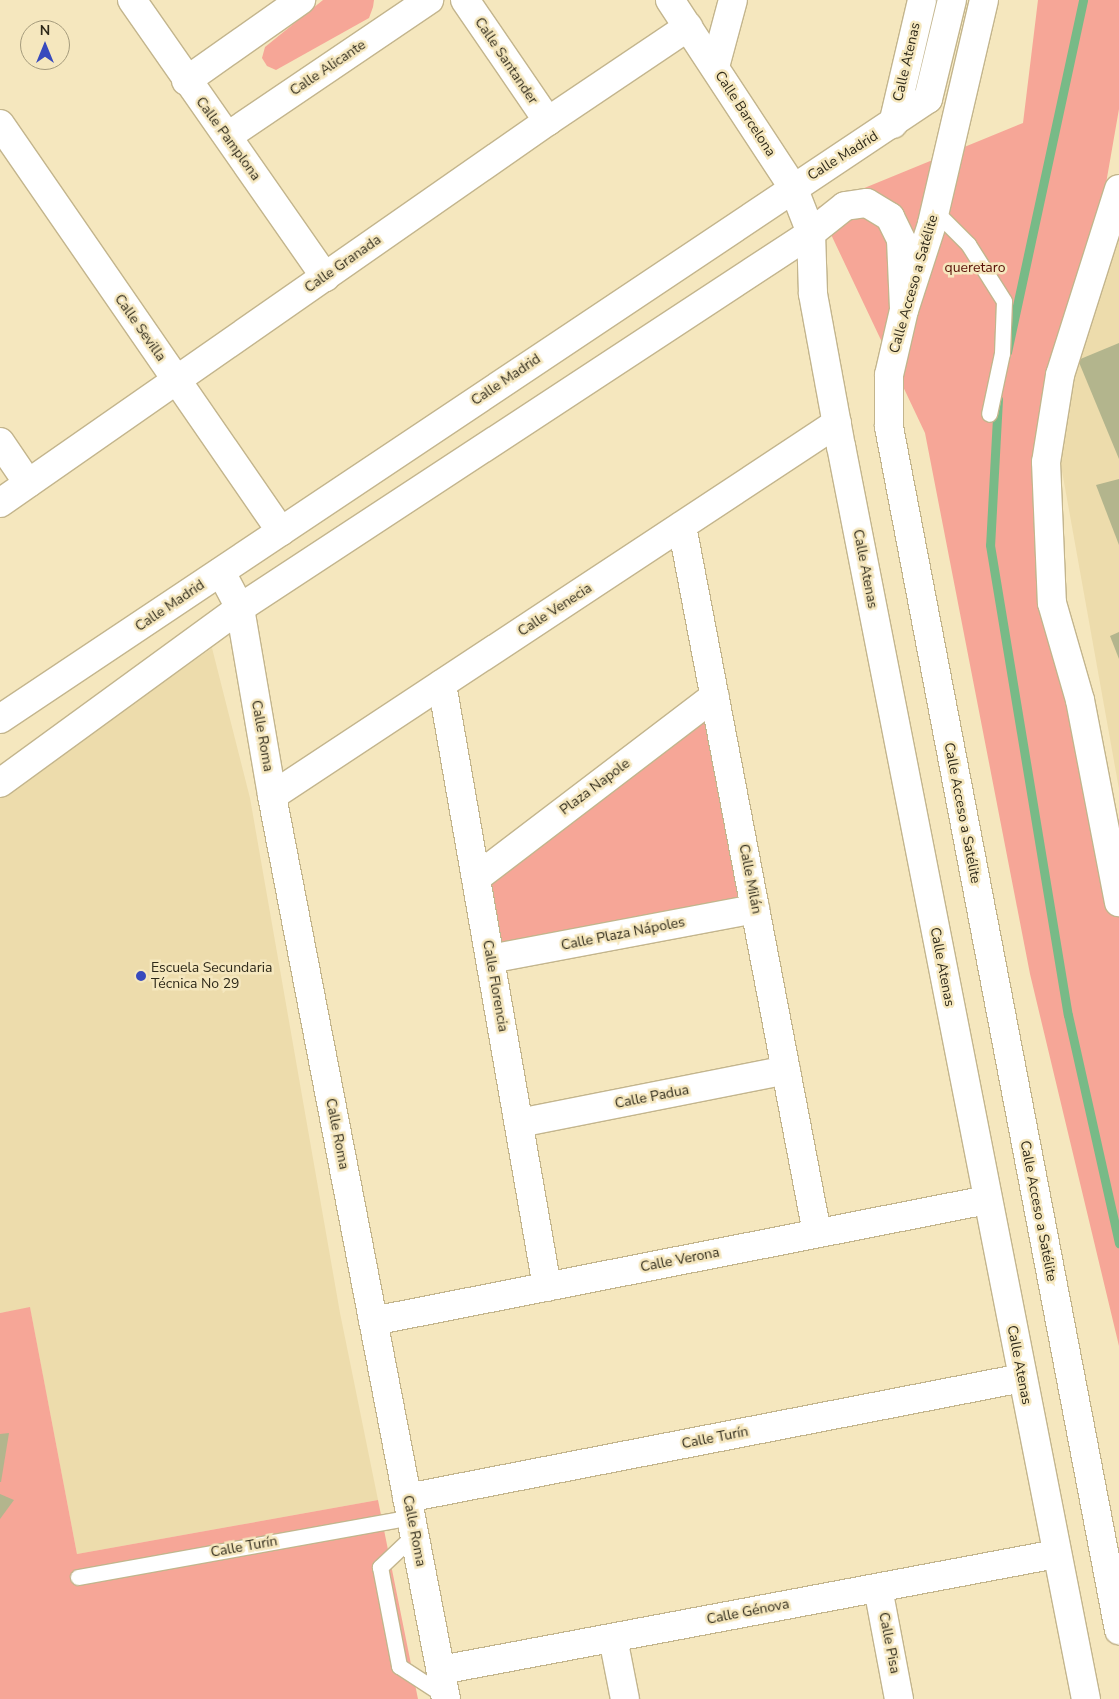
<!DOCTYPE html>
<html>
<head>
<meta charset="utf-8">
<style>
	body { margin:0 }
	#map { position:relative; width:1119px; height:1699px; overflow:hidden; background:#f5e7be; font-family:"Nunito Sans",sans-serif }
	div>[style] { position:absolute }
	.built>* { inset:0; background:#eddcac }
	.green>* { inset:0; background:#f6a697 }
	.stream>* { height:9px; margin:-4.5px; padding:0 4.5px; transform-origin:4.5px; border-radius:4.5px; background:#78ba87 }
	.building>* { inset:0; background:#b3b58d }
	.roads { filter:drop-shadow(1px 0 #c3b58d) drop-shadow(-1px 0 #c3b58d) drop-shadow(0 1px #c3b58d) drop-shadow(0 -1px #c3b58d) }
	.lane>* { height:15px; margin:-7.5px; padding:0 7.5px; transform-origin:7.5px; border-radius:7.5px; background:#fff }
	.street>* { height:28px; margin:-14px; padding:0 14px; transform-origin:14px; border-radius:14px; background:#fff }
	.secondary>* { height:28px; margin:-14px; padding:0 14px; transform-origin:14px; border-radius:14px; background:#fff }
	.dots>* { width:14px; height:14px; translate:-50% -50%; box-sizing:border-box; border:2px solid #f5e7be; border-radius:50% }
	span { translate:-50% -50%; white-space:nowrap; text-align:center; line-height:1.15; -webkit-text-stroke:5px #f5e7be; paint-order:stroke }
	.street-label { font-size:14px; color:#2e2919 }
	.park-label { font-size:14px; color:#571108 }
	.poi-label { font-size:14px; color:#2e2919 }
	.left { translate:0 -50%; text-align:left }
	.north { position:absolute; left:20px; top:20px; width:50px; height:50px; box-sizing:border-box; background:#f5e7be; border:1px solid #a59b7c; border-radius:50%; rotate:0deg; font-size:14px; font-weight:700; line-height:20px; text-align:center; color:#2e2919 }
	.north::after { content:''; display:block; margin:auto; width:18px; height:22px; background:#384abd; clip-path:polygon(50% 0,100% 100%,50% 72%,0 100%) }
</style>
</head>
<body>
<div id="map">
	<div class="built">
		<i style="clip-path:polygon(1119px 216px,1119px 789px,1057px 443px)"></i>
		<i style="clip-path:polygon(212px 648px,250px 798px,340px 1313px,378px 1500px,77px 1554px,30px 1308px,0 1313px,0 796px)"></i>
	</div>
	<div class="green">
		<i style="clip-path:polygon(323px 0,374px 0,373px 7px,369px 18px,276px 70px,267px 66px,262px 58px,265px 47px)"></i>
		<i style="clip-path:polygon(1038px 0,1119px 0,1119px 109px,1048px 516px,1119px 880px,1119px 1346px,1030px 974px,925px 433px,818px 207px,1023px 123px)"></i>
		<i style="clip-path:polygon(715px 696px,755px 909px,490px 959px,476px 878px)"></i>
		<i style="clip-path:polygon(30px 1307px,77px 1554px,378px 1500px,418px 1699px,0 1699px,0 1313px)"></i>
	</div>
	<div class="stream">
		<i style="left:1007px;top:352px;width:360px;rotate:-77.8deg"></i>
		<i style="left:998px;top:399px;width:146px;rotate:93.1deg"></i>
		<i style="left:990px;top:545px;width:476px;rotate:80.6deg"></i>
		<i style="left:1068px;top:1015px;width:234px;rotate:77.4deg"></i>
	</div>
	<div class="building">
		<i style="clip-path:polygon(1119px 343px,1119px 459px,1078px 360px)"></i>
		<i style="clip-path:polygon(1119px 479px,1119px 545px,1096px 485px)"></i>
		<i style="clip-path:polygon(1119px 632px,1119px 659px,1110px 636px)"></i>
		<i style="clip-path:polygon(9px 1433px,1px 1482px,0 1482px,0 1434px)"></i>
		<i style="clip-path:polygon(0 1494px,14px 1500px,0 1519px)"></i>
	</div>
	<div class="roads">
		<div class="lane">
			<i style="left:935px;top:211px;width:47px;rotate:45deg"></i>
			<i style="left:968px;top:244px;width:67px;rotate:57.7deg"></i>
			<i style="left:1004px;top:301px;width:52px;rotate:92.2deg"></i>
			<i style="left:1002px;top:353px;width:62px;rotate:102deg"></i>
			<i style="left:414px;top:1535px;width:47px;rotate:136.7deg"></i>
			<i style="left:380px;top:1567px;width:101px;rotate:79.1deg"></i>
			<i style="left:399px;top:1666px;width:55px;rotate:33.1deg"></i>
			<i style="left:78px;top:1577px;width:338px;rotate:-10.2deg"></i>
		</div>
		<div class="street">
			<i style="left:132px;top:0;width:338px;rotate:55.1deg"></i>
			<i style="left:465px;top:0;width:147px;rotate:55.6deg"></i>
			<i style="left:670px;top:0;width:224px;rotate:56.7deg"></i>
			<i style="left:793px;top:187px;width:49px;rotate:68.6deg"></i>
			<i style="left:811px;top:233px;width:61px;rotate:88.1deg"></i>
			<i style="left:813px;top:294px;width:155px;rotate:79.6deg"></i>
			<i style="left:841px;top:446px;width:1277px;rotate:78.94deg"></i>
			<i style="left:715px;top:67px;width:69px;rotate:-75deg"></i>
			<i style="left:186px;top:81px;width:141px;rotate:-35.2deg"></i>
			<i style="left:0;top:124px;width:495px;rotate:55.4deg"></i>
			<i style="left:893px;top:124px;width:127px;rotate:-76.8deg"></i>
			<i style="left:228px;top:136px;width:243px;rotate:-34.1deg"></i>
			<i style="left:0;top:442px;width:50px;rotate:55.7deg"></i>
			<i style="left:0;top:503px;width:668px;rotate:-34.88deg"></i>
			<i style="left:548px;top:121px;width:169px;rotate:-33.9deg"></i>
			<i style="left:682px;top:526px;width:720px;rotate:79.19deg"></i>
			<i style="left:221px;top:572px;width:41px;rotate:62.2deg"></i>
			<i style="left:240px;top:608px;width:191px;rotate:80.3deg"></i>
			<i style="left:272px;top:796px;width:920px;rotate:79.09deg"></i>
			<i style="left:442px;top:684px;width:612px;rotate:80.12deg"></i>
			<i style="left:0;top:719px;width:1116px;rotate:-33.75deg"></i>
			<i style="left:928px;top:99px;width:102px;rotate:-76.4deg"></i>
			<i style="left:0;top:783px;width:297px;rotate:-36.1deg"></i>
			<i style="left:240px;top:608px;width:683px;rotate:-33.29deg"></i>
			<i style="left:811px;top:233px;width:43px;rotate:-38.5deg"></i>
			<i style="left:845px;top:206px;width:22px;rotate:-8deg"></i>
			<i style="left:867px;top:203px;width:27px;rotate:31deg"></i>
			<i style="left:890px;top:217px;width:25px;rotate:64deg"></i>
			<i style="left:901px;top:240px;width:68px;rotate:87.5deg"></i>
			<i style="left:272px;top:796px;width:677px;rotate:-33.43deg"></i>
			<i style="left:476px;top:878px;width:300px;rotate:-37.3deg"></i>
			<i style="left:490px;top:959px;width:270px;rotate:-10.7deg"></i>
			<i style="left:519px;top:1123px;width:272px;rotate:-11.2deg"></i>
			<i style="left:373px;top:1321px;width:626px;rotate:-11.15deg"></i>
			<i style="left:407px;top:1498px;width:627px;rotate:-11.04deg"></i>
			<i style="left:878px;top:1588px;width:113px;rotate:79.3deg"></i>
			<i style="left:613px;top:1638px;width:62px;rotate:78.9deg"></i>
			<i style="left:441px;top:1670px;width:626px;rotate:-10.68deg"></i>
		</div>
		<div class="secondary">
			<i style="left:984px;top:0;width:230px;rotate:103.1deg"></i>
			<i style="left:932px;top:224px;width:90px;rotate:108deg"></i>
			<i style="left:904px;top:310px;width:67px;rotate:103deg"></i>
			<i style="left:889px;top:375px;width:52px;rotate:90deg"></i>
			<i style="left:889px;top:427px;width:1225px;rotate:79.18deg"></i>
			<i style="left:1119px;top:189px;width:195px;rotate:107.6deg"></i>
			<i style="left:1060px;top:375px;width:88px;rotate:99.1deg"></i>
			<i style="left:1046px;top:462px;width:141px;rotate:87.6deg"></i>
			<i style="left:1052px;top:603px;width:101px;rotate:73.9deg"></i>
			<i style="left:1080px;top:700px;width:206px;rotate:79.1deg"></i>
		</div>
	</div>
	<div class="dots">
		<i style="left:141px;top:976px;background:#384abd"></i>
	</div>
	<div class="street-label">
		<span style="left:506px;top:61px;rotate:56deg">Calle Santander</span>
		<span style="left:907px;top:62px;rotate:-77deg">Calle Atenas</span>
		<span style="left:328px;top:68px;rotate:-34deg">Calle Alicante</span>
		<span style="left:745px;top:114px;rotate:57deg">Calle Barcelona</span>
		<span style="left:228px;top:139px;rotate:54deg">Calle Pamplona</span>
		<span style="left:843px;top:156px;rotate:-32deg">Calle Madrid</span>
		<span style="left:343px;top:264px;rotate:-35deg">Calle Granada</span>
		<span style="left:914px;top:284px;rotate:-74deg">Calle Acceso a Satélite</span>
		<span style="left:140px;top:328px;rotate:55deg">Calle Sevilla</span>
		<span style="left:506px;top:380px;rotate:-34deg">Calle Madrid</span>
		<span style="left:865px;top:569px;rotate:79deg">Calle Atenas</span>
		<span style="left:170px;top:606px;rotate:-34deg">Calle Madrid</span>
		<span style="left:555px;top:610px;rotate:-33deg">Calle Venecia</span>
		<span style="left:262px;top:736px;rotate:80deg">Calle Roma</span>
		<span style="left:595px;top:787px;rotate:-37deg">Plaza Napole</span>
		<span style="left:962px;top:813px;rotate:79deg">Calle Acceso a Satélite</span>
		<span style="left:750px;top:879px;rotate:79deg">Calle Milán</span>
		<span style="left:623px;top:934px;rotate:-11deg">Calle Plaza Nápoles</span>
		<span style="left:942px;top:967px;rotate:79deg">Calle Atenas</span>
		<span style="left:495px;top:986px;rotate:80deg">Calle Florencia</span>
		<span style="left:652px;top:1097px;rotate:-11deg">Calle Padua</span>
		<span style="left:337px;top:1134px;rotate:79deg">Calle Roma</span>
		<span style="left:1038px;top:1211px;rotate:79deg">Calle Acceso a Satélite</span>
		<span style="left:680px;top:1260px;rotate:-11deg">Calle Verona</span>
		<span style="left:1019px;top:1365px;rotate:79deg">Calle Atenas</span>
		<span style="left:715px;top:1438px;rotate:-11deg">Calle Turín</span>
		<span style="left:414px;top:1531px;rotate:79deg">Calle Roma</span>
		<span style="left:244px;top:1547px;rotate:-10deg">Calle Turín</span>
		<span style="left:748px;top:1612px;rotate:-11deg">Calle Génova</span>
		<span style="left:889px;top:1643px;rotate:79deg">Calle Pisa</span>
	</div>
	<div class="park-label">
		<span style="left:975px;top:268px">queretaro</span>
	</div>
	<div class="poi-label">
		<span class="left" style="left:151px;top:976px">Escuela Secundaria<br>Técnica No 29</span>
	</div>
	<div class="north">N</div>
</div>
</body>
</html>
